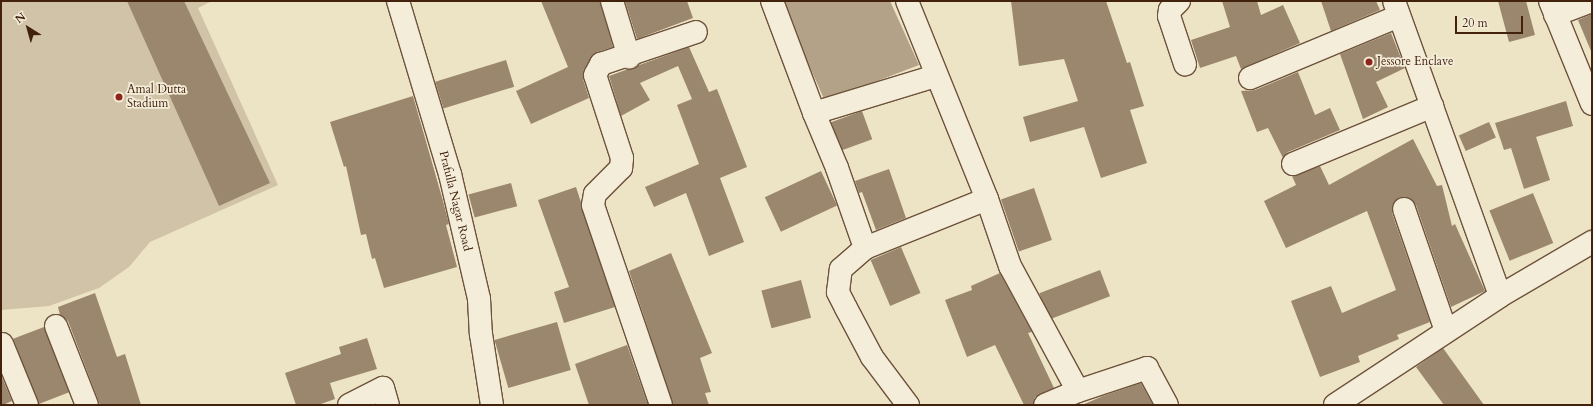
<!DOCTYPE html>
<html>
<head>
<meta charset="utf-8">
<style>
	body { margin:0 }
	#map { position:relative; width:1593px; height:406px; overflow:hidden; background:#ede4c6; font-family:Cardo,serif }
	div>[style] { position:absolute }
	.green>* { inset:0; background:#d0c3a7 }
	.water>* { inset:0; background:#b3a287 }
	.building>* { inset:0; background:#9b876d; transform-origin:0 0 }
	.roads { filter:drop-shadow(1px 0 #6e523b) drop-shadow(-1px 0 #6e523b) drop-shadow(0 1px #6e523b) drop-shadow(0 -1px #6e523b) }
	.minor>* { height:22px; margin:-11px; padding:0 11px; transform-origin:11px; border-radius:11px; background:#f3edda }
	.dots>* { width:11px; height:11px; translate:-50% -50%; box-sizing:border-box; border:2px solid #f3edda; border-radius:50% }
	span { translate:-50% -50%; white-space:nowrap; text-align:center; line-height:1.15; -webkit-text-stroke:3.5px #f3edda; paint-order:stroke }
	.poi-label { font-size:12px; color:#43220d }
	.left { translate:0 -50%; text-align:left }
	.street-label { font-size:12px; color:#43220d }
	.frame { position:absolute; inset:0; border:2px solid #43220d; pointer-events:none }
	.north { position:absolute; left:8px; top:8px; width:40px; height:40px; -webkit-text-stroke:3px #f3edda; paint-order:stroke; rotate:323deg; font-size:11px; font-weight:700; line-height:16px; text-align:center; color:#43220d }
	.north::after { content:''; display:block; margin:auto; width:14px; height:18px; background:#43220d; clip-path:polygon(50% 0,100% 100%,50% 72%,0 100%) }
	.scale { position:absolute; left:1455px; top:16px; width:68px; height:18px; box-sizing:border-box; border:2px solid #43220d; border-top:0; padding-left:5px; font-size:12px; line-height:14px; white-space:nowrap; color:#43220d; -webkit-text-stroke:3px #f3edda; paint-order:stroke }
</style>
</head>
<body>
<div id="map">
	<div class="green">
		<i style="clip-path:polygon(1px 1px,212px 1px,198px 8px,278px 185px,150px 242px,129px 267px,99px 288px,49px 306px,1px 310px)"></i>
	</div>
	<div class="water">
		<i style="clip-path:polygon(780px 1px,890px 1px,919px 65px,825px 101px)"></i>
	</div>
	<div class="building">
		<i style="clip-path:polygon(127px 1px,184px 1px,270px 183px,219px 206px)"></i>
		<i style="clip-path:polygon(541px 1px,600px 1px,613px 47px,597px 52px,584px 69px,583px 79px,589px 98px,531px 124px,516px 91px,568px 67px)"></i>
		<i style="clip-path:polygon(625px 1px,687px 1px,693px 18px,637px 39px)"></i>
		<i style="clip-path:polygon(1011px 1px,1106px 1px,1127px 63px,1130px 62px,1144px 106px,1130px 110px,1147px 163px,1101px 178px,1084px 127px,1030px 142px,1023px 117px,1078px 101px,1064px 59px,1019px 66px)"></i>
		<i style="clip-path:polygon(1222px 1px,1257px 1px,1261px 15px,1283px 5px,1300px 43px,1241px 69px,1236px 56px,1200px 68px,1191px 40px,1230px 27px)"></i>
		<i style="clip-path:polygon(1321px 1px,1376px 1px,1380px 10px,1331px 31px)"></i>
		<i style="clip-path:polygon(1498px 1px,1526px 1px,1535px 35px,1509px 42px)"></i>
		<i style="clip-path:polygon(1592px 14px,1592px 51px,1591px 51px,1578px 20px)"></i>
		<i style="clip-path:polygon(1391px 33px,1405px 68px,1376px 82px,1388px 107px,1363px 119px,1340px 54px)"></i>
		<i style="clip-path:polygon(689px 47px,709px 92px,717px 89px,747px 167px,720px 178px,744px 242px,709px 256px,686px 193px,654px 207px,645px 187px,699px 164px,677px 105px,692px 99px,678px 66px,640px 83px,650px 100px,621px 116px,609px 76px)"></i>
		<i style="left:506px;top:60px;width:28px;height:74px;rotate:73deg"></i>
		<i style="clip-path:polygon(1298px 72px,1315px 115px,1330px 108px,1340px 130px,1288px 152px,1283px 158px,1268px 128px,1257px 132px,1241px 91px,1255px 90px)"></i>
		<i style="clip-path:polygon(413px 96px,443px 201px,449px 224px,446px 225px,457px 267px,384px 288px,375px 258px,372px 259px,366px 234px,361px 235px,346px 166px,344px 167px,330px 122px)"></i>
		<i style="clip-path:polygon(1566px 101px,1573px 126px,1536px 137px,1550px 180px,1524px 189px,1511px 148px,1504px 150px,1495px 123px)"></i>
		<i style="left:862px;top:111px;width:30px;height:33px;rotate:70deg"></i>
		<i style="left:1489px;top:122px;width:17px;height:33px;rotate:66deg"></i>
		<i style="clip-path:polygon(1413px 139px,1437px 186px,1442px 185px,1452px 226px,1455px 224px,1485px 291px,1451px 307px,1416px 205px,1407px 197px,1400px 197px,1392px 206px,1392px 213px,1430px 322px,1397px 335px,1399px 339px,1358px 356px,1360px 362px,1320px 377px,1291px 301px,1331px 286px,1342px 313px,1396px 290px,1367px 211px,1286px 248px,1264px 201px,1296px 185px,1292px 176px,1320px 166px,1329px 185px)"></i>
		<i style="clip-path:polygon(889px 169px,906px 218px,876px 230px,862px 192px,859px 193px,855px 181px)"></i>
		<i style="left:821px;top:171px;width:38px;height:62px;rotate:65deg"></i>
		<i style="left:511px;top:183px;width:24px;height:44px;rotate:75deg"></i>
		<i style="clip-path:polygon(576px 187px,615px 307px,564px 323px,554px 292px,569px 287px,538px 200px)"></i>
		<i style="left:1034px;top:188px;width:55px;height:35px;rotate:71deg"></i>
		<i style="left:1533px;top:193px;width:54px;height:47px;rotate:68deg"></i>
		<i style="left:901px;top:247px;width:50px;height:33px;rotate:67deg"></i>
		<i style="clip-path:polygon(671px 253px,712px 353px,700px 358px,711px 392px,705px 393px,709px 405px,673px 405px,629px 271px)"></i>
		<i style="left:1100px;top:270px;width:28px;height:65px;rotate:69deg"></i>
		<i style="clip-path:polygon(1000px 273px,1032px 332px,1028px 333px,1054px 388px,1035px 397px,1033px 405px,1024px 405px,995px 345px,967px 357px,945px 300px,972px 290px,971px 286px)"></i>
		<i style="left:801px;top:280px;width:39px;height:41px;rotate:75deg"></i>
		<i style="clip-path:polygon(95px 293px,117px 357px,125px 354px,141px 405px,100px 405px,68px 321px,60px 315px,58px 307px)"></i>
		<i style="left:557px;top:322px;width:50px;height:65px;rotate:74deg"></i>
		<i style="left:44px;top:327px;width:70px;height:33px;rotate:69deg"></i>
		<i style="clip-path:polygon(367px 338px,377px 369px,330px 383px,335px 399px,318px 405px,296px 405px,285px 373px,341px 354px,339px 347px)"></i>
		<i style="clip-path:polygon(627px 345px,648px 405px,589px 405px,575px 364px)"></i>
		<i style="clip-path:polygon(1443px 348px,1484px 405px,1444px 405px,1416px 367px)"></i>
		<i style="clip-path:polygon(1px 375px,12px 401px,3px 405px,1px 405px)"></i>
		<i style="clip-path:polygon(1141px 383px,1153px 405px,1082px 405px,1103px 396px)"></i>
	</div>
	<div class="roads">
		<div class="minor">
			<i style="left:398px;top:1px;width:181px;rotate:73.3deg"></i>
			<i style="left:450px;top:174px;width:128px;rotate:76.9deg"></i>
			<i style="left:479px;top:299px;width:35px;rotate:87deg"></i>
			<i style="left:481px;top:334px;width:72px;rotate:81.2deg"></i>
			<i style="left:612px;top:1px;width:59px;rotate:73.1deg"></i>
			<i style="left:772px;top:1px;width:120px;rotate:69.4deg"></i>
			<i style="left:814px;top:113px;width:127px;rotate:-16.9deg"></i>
			<i style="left:907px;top:1px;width:214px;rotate:68deg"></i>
			<i style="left:987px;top:199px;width:71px;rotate:71.1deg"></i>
			<i style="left:1010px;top:266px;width:142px;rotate:61.5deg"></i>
			<i style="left:1078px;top:391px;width:73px;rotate:-18.4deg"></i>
			<i style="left:1147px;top:368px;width:42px;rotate:61.6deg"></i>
			<i style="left:1179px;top:1px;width:13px;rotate:135deg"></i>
			<i style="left:1170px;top:10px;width:6px;rotate:99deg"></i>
			<i style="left:1169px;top:16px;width:51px;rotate:71.6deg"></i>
			<i style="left:1394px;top:1px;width:313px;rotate:70.2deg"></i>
			<i style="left:1550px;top:1px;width:111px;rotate:67.8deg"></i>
			<i style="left:1555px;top:15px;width:40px;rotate:-21deg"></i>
			<i style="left:1250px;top:78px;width:161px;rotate:-22.6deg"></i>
			<i style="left:814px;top:113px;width:60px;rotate:67.3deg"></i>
			<i style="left:837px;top:168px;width:85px;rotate:70.7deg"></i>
			<i style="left:1293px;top:164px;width:151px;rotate:-22.6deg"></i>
			<i style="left:1404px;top:209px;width:129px;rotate:71deg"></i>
			<i style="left:56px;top:326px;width:85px;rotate:68.6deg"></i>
			<i style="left:2px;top:344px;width:66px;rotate:67.7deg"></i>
			<i style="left:349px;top:405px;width:38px;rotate:-27deg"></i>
			<i style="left:383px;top:388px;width:18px;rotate:74deg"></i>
			<i style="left:661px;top:405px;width:211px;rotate:-108.8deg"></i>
			<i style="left:593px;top:205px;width:11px;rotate:-80deg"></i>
			<i style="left:595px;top:194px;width:37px;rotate:-45deg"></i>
			<i style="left:621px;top:168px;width:10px;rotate:-84deg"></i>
			<i style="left:622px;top:158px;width:87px;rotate:-108deg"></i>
			<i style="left:595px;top:75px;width:13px;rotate:-61deg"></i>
			<i style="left:601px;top:64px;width:100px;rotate:-18.6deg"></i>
			<i style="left:908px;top:405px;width:60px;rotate:-126.9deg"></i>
			<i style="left:872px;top:357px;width:55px;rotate:-118deg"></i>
			<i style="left:846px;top:308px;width:18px;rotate:-117deg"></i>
			<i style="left:838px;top:292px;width:23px;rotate:-83deg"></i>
			<i style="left:841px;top:269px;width:32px;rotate:-41deg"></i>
			<i style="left:865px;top:248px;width:131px;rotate:-21.9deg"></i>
			<i style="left:1045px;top:405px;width:36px;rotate:-23deg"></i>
			<i style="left:1335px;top:405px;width:198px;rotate:-33.4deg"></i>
			<i style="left:1500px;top:296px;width:107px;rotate:-30.4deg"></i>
		</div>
	</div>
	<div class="dots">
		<i style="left:1369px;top:62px;background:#8f2418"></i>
		<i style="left:119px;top:97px;background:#8f2418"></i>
	</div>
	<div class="poi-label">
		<span class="left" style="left:1377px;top:62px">Jessore Enclave</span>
		<span class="left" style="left:127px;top:97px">Amal Dutta<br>Stadium</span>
	</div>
	<div class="street-label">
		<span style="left:455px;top:201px;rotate:76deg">Prafulla Nagar Road</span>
	</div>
	<div class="frame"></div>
	<div class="north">N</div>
	<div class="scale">20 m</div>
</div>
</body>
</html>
